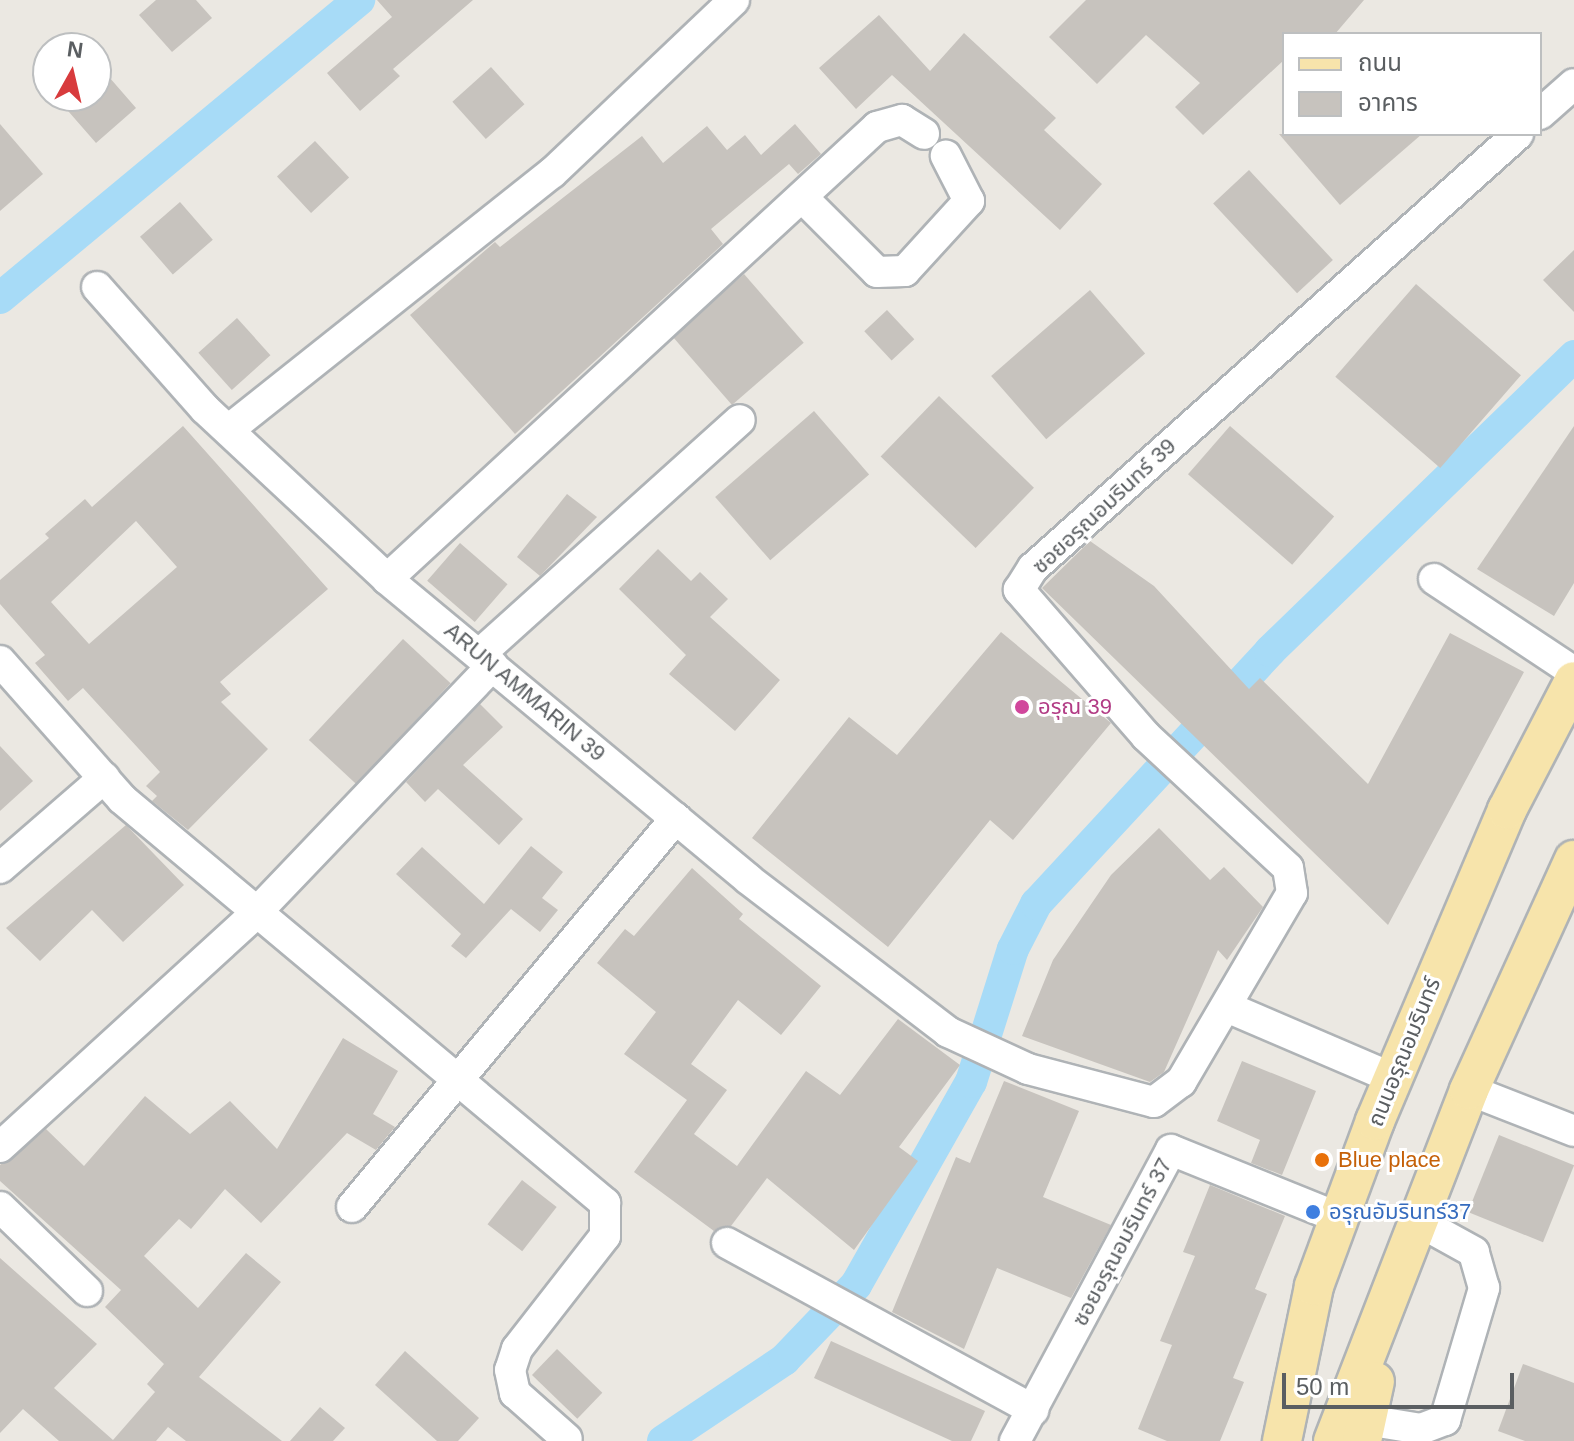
<!DOCTYPE html>
<html>
<head>
<meta charset="utf-8">
<style>
	body { margin:0 }
	#map { position:relative; width:1574px; height:1441px; overflow:hidden; background:#ebe8e2; font-family:Helvetica,"Noto Sans Thai",sans-serif }
	div>[style] { position:absolute }
	.canal>* { height:32px; margin:-16px; padding:0 16px; transform-origin:16px; border-radius:16px; background:#a7dbf7 }
	.building>* { inset:0; background:#c7c3be; transform-origin:0 0 }
	.roads { filter:drop-shadow(2px 0 #afb3b6) drop-shadow(-2px 0 #afb3b6) drop-shadow(0 2px #afb3b6) drop-shadow(0 -2px #afb3b6) }
	.minor>* { height:30px; margin:-15px; padding:0 15px; transform-origin:15px; border-radius:15px; background:#fff }
	.major>* { height:38px; margin:-19px; padding:0 19px; transform-origin:19px; border-radius:19px; background:#f7e4ab }
	.dots>* { width:22px; height:22px; translate:-50% -50%; box-sizing:border-box; border:4px solid #fff; border-radius:50% }
	span { translate:-50% -50%; white-space:nowrap; text-align:center; line-height:1.15; -webkit-text-stroke:6px #fff; paint-order:stroke }
	.street-label { font-size:22px; color:#5a5e61 }
	.hotel-label { font-size:22px; color:#b23c85 }
	.left { translate:0 -50%; text-align:left }
	.food-label { font-size:22px; color:#c56008 }
	.shop-label { font-size:22px; color:#366cbe }
	.legend { position:absolute; left:1282px; top:32px; width:260px; height:104px; box-sizing:border-box; background:#fff; border:2px solid #bdbfc0; margin:0; padding:10px 14px; list-style:none; font-size:24px; color:#5a5e61 }
	.legend li { display:flex; align-items:center; gap:16px; height:40px }
	.legend b { width:40px; border:2px solid #bdbfc0 }
	.north { position:absolute; left:32px; top:32px; width:80px; height:80px; box-sizing:border-box; background:#fff; border:2px solid #bdbfc0; border-radius:50%; rotate:8deg; font-size:22px; font-weight:700; line-height:32px; text-align:center; color:#5a5e61 }
	.north::after { content:''; display:block; margin:auto; width:28px; height:36px; background:#d83b3d; clip-path:polygon(50% 0,100% 100%,50% 72%,0 100%) }
	.scale { position:absolute; left:1282px; top:1373px; width:232px; height:36px; box-sizing:border-box; border:4px solid #5a5e61; border-top:0; padding-left:10px; font-size:24px; line-height:28px; white-space:nowrap; color:#5a5e61; -webkit-text-stroke:6px #fff; paint-order:stroke }
</style>
</head>
<body>
<div id="map">
	<div class="canal">
		<i style="left:0;top:298px;width:467px;rotate:-39.7deg"></i>
		<i style="left:663px;top:1441px;width:146px;rotate:-33.8deg"></i>
		<i style="left:784px;top:1360px;width:104px;rotate:-46.2deg"></i>
		<i style="left:856px;top:1285px;width:233px;rotate:-60.5deg"></i>
		<i style="left:971px;top:1082px;width:139px;rotate:-72.5deg"></i>
		<i style="left:1013px;top:949px;width:51px;rotate:-62.9deg"></i>
		<i style="left:1036px;top:904px;width:345px;rotate:-47.2deg"></i>
		<i style="left:1270px;top:651px;width:424px;rotate:-44.1deg"></i>
	</div>
	<div class="building">
		<i style="clip-path:polygon(156px 0,196px 0,212px 18px,172px 52px,139px 15px)"></i>
		<i style="clip-path:polygon(377px 0,473px 0,393px 69px,400px 76px,360px 111px,327px 73px,392px 17px)"></i>
		<i style="clip-path:polygon(1086px 0,1364px 0,1335px 34px,1284px 34px,1284px 60px,1203px 135px,1175px 107px,1200px 83px,1146px 35px,1097px 84px,1049px 37px)"></i>
		<i style="clip-path:polygon(879px 15px,930px 71px,964px 33px,1056px 118px,1044px 130px,1102px 184px,1060px 230px,892px 75px,856px 109px,819px 68px)"></i>
		<i style="clip-path:polygon(96px 62px,136px 108px,96px 143px,55px 96px,96px 96px)"></i>
		<i style="left:491px;top:67px;width:50px;height:52px;rotate:48deg"></i>
		<i style="clip-path:polygon(0 124px,43px 174px,0 211px)"></i>
		<i style="clip-path:polygon(795px 124px,821px 154px,798px 174px,789px 164px,711px 229px,723px 244px,515px 434px,410px 315px,495px 242px,500px 247px,642px 136px,663px 163px,707px 126px,727px 150px,745px 135px,761px 155px)"></i>
		<i style="clip-path:polygon(1279px 134px,1422px 134px,1340px 205px)"></i>
		<i style="left:315px;top:141px;width:50px;height:52px;rotate:47deg"></i>
		<i style="left:1249px;top:170px;width:123px;height:49px;rotate:47deg"></i>
		<i style="left:180px;top:202px;width:50px;height:53px;rotate:49deg"></i>
		<i style="clip-path:polygon(1574px 250px,1574px 312px,1543px 280px)"></i>
		<i style="left:744px;top:274px;width:91px;height:95px;rotate:49deg"></i>
		<i style="left:1416px;top:284px;width:139px;height:123px;rotate:41deg"></i>
		<i style="left:1090px;top:290px;width:84px;height:131px;rotate:49deg"></i>
		<i style="left:887px;top:310px;width:40px;height:31px;rotate:47deg"></i>
		<i style="left:237px;top:318px;width:50px;height:52px;rotate:48deg"></i>
		<i style="left:939px;top:396px;width:132px;height:84px;rotate:44deg"></i>
		<i style="left:814px;top:411px;width:84px;height:131px;rotate:49deg"></i>
		<i style="clip-path:polygon(evenodd,183px 426px,328px 589px,220px 682px,231px 694px,221px 702px,268px 749px,188px 830px,152px 801px,157px 796px,146px 786px,160px 772px,83px 688px,68px 701px,35px 663px,45px 655px,0 604px,0 580px,49px 538px,45px 534px,85px 499px,92px 507px,183px 426px,136px 521px,177px 567px,89px 644px,51px 602px,136px 521px)"></i>
		<i style="left:1230px;top:426px;width:138px;height:64px;rotate:41deg"></i>
		<i style="clip-path:polygon(1574px 426px,1574px 583px,1554px 616px,1477px 569px)"></i>
		<i style="clip-path:polygon(567px 494px,597px 517px,540px 576px,517px 557px)"></i>
		<i style="clip-path:polygon(1090px 541px,1154px 586px,1249px 689px,1260px 678px,1368px 784px,1450px 633px,1524px 672px,1388px 925px,1042px 588px)"></i>
		<i style="left:460px;top:543px;width:63px;height:50px;rotate:41deg"></i>
		<i style="clip-path:polygon(658px 549px,691px 581px,700px 572px,728px 599px,710px 617px,780px 680px,735px 731px,669px 674px,686px 655px,619px 589px)"></i>
		<i style="clip-path:polygon(1001px 632px,1111px 723px,1013px 840px,990px 820px,888px 947px,752px 838px,849px 717px,897px 755px)"></i>
		<i style="left:403px;top:639px;width:65px;height:138px;rotate:43deg"></i>
		<i style="clip-path:polygon(480px 704px,503px 727px,463px 765px,523px 819px,499px 845px,438px 789px,425px 802px,406px 782px)"></i>
		<i style="clip-path:polygon(0 746px,33px 781px,0 811px)"></i>
		<i style="clip-path:polygon(126px 825px,184px 885px,123px 942px,92px 910px,40px 961px,6px 928px)"></i>
		<i style="clip-path:polygon(1159px 828px,1210px 880px,1224px 867px,1263px 907px,1227px 960px,1218px 950px,1164px 1072px,1150px 1082px,1022px 1036px,1053px 960px,1111px 875px)"></i>
		<i style="clip-path:polygon(531px 846px,563px 872px,542px 898px,558px 910px,540px 932px,511px 909px,466px 958px,451px 946px,461px 934px,396px 874px,422px 847px,484px 904px)"></i>
		<i style="clip-path:polygon(692px 868px,743px 914px,739px 919px,821px 986px,781px 1035px,738px 1000px,691px 1064px,727px 1090px,694px 1134px,737px 1166px,806px 1071px,840px 1095px,898px 1019px,960px 1065px,899px 1147px,918px 1161px,854px 1250px,767px 1178px,731px 1226px,714px 1231px,634px 1172px,687px 1100px,624px 1054px,656px 1012px,597px 963px,625px 929px,634px 936px)"></i>
		<i style="clip-path:polygon(343px 1038px,398px 1071px,373px 1114px,395px 1127px,376px 1150px,347px 1133px,261px 1223px,225px 1189px,191px 1229px,179px 1219px,144px 1256px,198px 1308px,246px 1253px,281px 1282px,199px 1377px,282px 1441px,186px 1441px,168px 1427px,156px 1441px,59px 1441px,23px 1409px,0 1433px,0 1258px,97px 1344px,54px 1388px,113px 1440px,155px 1392px,147px 1384px,164px 1364px,105px 1307px,121px 1290px,0 1181px,0 1165px,46px 1129px,84px 1166px,145px 1096px,190px 1134px,230px 1101px,277px 1149px)"></i>
		<i style="clip-path:polygon(1242px 1061px,1316px 1091px,1282px 1175px,1251px 1163px,1260px 1140px,1217px 1121px)"></i>
		<i style="clip-path:polygon(1004px 1081px,1079px 1111px,1043px 1197px,1111px 1225px,1071px 1298px,997px 1268px,964px 1349px,892px 1312px,956px 1157px,970px 1163px)"></i>
		<i style="left:1499px;top:1135px;width:81px;height:83px;rotate:22deg"></i>
		<i style="left:522px;top:1180px;width:44px;height:56px;rotate:38deg"></i>
		<i style="clip-path:polygon(1210px 1185px,1285px 1216px,1255px 1289px,1267px 1294px,1233px 1378px,1244px 1382px,1220px 1441px,1167px 1441px,1138px 1429px,1172px 1345px,1160px 1341px,1195px 1256px,1183px 1252px)"></i>
		<i style="clip-path:polygon(831px 1341px,985px 1411px,971px 1441px,952px 1441px,814px 1378px)"></i>
		<i style="left:557px;top:1349px;width:63px;height:36px;rotate:44deg"></i>
		<i style="clip-path:polygon(405px 1351px,479px 1418px,458px 1441px,437px 1441px,375px 1385px)"></i>
		<i style="clip-path:polygon(1523px 1364px,1574px 1383px,1574px 1441px,1525px 1441px,1498px 1431px)"></i>
		<i style="clip-path:polygon(320px 1407px,345px 1428px,333px 1441px,290px 1441px)"></i>
	</div>
	<div class="roads">
		<div class="minor">
			<i style="left:1540px;top:114px;width:45px;rotate:-41.4deg"></i>
			<i style="left:804px;top:199px;width:103px;rotate:45deg"></i>
			<i style="left:877px;top:272px;width:28px;rotate:-2deg"></i>
			<i style="left:905px;top:271px;width:95px;rotate:-47.6deg"></i>
			<i style="left:969px;top:201px;width:51px;rotate:-117.1deg"></i>
			<i style="left:97px;top:287px;width:163px;rotate:48.5deg"></i>
			<i style="left:205px;top:409px;width:249px;rotate:43deg"></i>
			<i style="left:387px;top:579px;width:469px;rotate:39.7deg"></i>
			<i style="left:748px;top:879px;width:252px;rotate:37.4deg"></i>
			<i style="left:948px;top:1032px;width:88px;rotate:24.8deg"></i>
			<i style="left:1028px;top:1069px;width:130px;rotate:14.7deg"></i>
			<i style="left:1154px;top:1102px;width:34px;rotate:-37deg"></i>
			<i style="left:1181px;top:1082px;width:219px;rotate:-59.6deg"></i>
			<i style="left:1292px;top:893px;width:25px;rotate:-99deg"></i>
			<i style="left:1288px;top:868px;width:194px;rotate:-137.1deg"></i>
			<i style="left:1146px;top:736px;width:194px;rotate:-131deg"></i>
			<i style="left:1019px;top:590px;width:26px;rotate:-58deg"></i>
			<i style="left:1033px;top:568px;width:651px;rotate:-41.82deg"></i>
			<i style="left:231px;top:428px;width:410px;rotate:-38.5deg"></i>
			<i style="left:552px;top:173px;width:251px;rotate:-43.5deg"></i>
			<i style="left:387px;top:579px;width:667px;rotate:-42.69deg"></i>
			<i style="left:877px;top:127px;width:26px;rotate:-16deg"></i>
			<i style="left:902px;top:120px;width:26px;rotate:32deg"></i>
			<i style="left:1434px;top:579px;width:168px;rotate:33.6deg"></i>
			<i style="left:481px;top:653px;width:348px;rotate:-42deg"></i>
			<i style="left:0;top:661px;width:184px;rotate:48.5deg"></i>
			<i style="left:122px;top:799px;width:630px;rotate:39.91deg"></i>
			<i style="left:605px;top:1203px;width:33px;rotate:90deg"></i>
			<i style="left:605px;top:1236px;width:143px;rotate:127.9deg"></i>
			<i style="left:517px;top:1349px;width:22px;rotate:108deg"></i>
			<i style="left:510px;top:1370px;width:24px;rotate:78deg"></i>
			<i style="left:515px;top:1393px;width:69px;rotate:41.5deg"></i>
			<i style="left:0;top:868px;width:138px;rotate:-40.9deg"></i>
			<i style="left:1227px;top:1007px;width:181px;rotate:23.2deg"></i>
			<i style="left:1469px;top:1090px;width:113px;rotate:21.3deg"></i>
			<i style="left:0;top:1147px;width:345px;rotate:-42.4deg"></i>
			<i style="left:255px;top:914px;width:344px;rotate:-46.3deg"></i>
			<i style="left:0;top:1207px;width:121px;rotate:44deg"></i>
			<i style="left:352px;top:1207px;width:506px;rotate:-50.21deg"></i>
			<i style="left:727px;top:1243px;width:349px;rotate:28.6deg"></i>
			<i style="left:1366px;top:1420px;width:56px;rotate:9.3deg"></i>
			<i style="left:1421px;top:1429px;width:26px;rotate:-21deg"></i>
			<i style="left:1445px;top:1420px;width:138px;rotate:-73.5deg"></i>
			<i style="left:1484px;top:1288px;width:37px;rotate:-106deg"></i>
			<i style="left:1474px;top:1252px;width:66px;rotate:-151.1deg"></i>
			<i style="left:1015px;top:1441px;width:330px;rotate:-61.8deg"></i>
			<i style="left:1171px;top:1150px;width:181px;rotate:22deg"></i>
		</div>
		<div class="major">
			<i style="left:1282px;top:1441px;width:158px;rotate:-78.3deg"></i>
			<i style="left:1314px;top:1286px;width:176px;rotate:-69.7deg"></i>
			<i style="left:1375px;top:1121px;width:338px;rotate:-67deg"></i>
			<i style="left:1507px;top:810px;width:145px;rotate:-62.6deg"></i>
			<i style="left:1333px;top:1441px;width:376px;rotate:-68.8deg"></i>
			<i style="left:1469px;top:1090px;width:253px;rotate:-65.5deg"></i>
			<i style="left:1362px;top:1441px;width:61px;rotate:-77.8deg"></i>
		</div>
	</div>
	<div class="dots">
		<i style="left:1022px;top:707px;background:#d1479c"></i>
		<i style="left:1322px;top:1160px;background:#e8710a"></i>
		<i style="left:1313px;top:1212px;background:#3f7fe0"></i>
	</div>
	<div class="street-label">
		<span style="left:1104px;top:506px;rotate:-43deg">ซอยอรุณอมรินทร์ 39</span>
		<span style="left:525px;top:692px;rotate:40deg">ARUN AMMARIN 39</span>
		<span style="left:1404px;top:1052px;rotate:-68deg">ถนนอรุณอมรินทร์</span>
		<span style="left:1122px;top:1242px;rotate:-62deg">ซอยอรุณอมรินทร์ 37</span>
	</div>
	<div class="hotel-label">
		<span class="left" style="left:1038px;top:707px">อรุณ 39</span>
	</div>
	<div class="food-label">
		<span class="left" style="left:1338px;top:1160px">Blue place</span>
	</div>
	<div class="shop-label">
		<span class="left" style="left:1329px;top:1212px">อรุณอัมรินทร์37</span>
	</div>
	<ul class="legend">
	<li><b style="height:10px;background:#f7e4ab"></b>ถนน</li>
	<li><b style="height:22px;background:#c7c3be"></b>อาคาร</li>
	</ul>
	<div class="north">N</div>
	<div class="scale">50 m</div>
</div>
</body>
</html>
